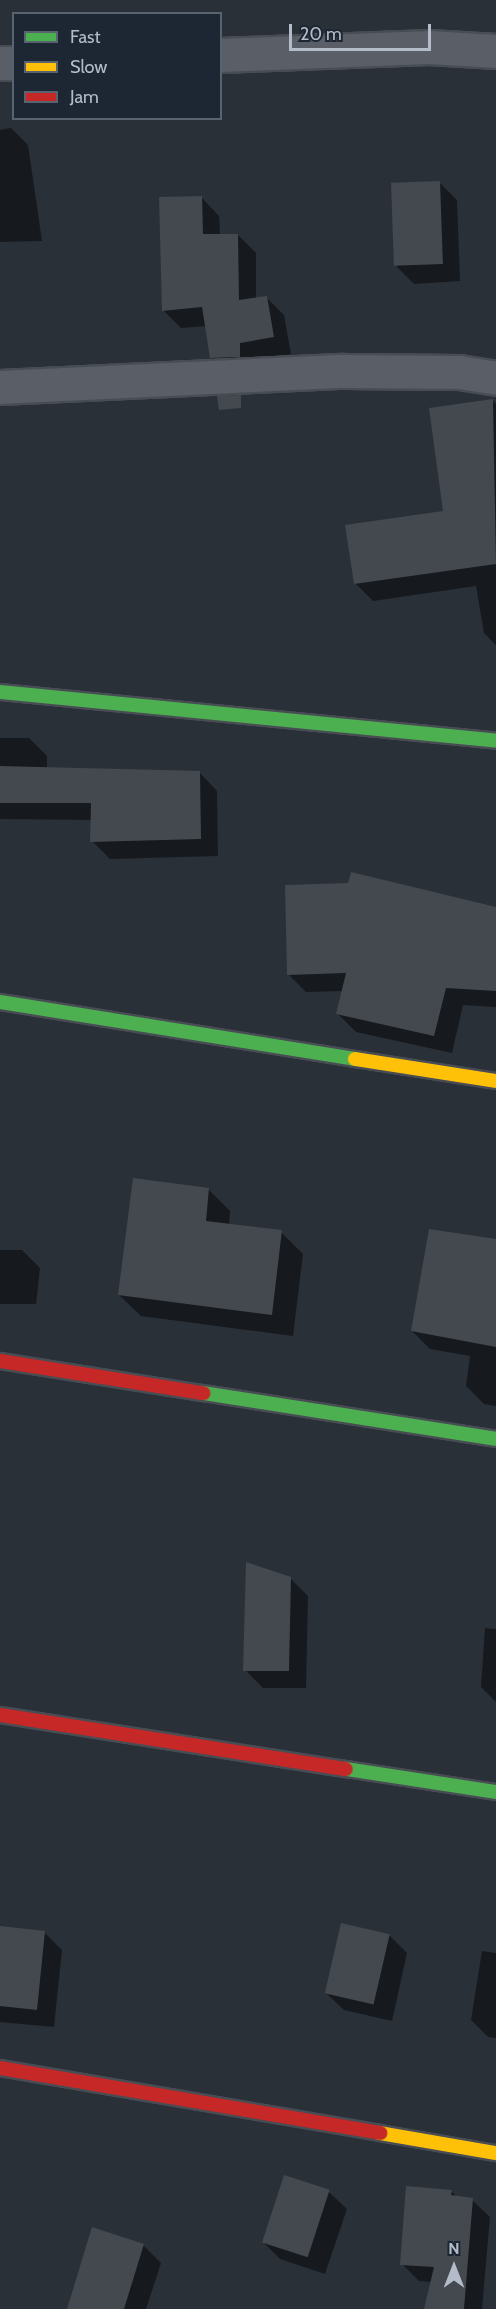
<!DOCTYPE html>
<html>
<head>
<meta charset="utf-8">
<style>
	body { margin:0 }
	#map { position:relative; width:496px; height:2309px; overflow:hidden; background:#2a3038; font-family:Cabin,sans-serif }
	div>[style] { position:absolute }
	.shadow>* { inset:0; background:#0007 }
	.building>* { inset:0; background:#444950; transform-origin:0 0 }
	.roads { filter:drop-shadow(2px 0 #484c53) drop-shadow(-2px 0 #484c53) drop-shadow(0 2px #484c53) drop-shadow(0 -2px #484c53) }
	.street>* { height:33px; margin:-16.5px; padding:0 16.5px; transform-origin:16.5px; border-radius:16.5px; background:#5a5e66 }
	.fast>* { height:14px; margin:-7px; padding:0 7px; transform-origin:7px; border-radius:7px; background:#4caf50 }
	.slow>* { height:14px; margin:-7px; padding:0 7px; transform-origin:7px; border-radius:7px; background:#ffc107 }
	.jam>* { height:14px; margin:-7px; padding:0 7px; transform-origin:7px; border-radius:7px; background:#c62828 }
	span { translate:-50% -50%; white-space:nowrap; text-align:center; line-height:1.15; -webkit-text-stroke:6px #1d2633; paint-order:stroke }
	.legend { position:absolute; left:12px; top:12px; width:210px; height:108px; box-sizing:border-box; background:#1d2633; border:2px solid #59626f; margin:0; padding:8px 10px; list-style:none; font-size:18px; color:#b4bcc9 }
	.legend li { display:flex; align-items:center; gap:12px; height:30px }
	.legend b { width:30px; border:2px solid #59626f }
	.north { position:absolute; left:424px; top:2237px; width:60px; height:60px; -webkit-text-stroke:4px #1d2633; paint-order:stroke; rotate:0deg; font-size:16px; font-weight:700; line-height:24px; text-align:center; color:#b4bcc9 }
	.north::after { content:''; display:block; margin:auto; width:21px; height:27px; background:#b4bcc9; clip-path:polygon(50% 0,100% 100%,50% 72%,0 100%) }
	.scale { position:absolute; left:289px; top:24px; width:142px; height:27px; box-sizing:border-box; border:3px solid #b4bcc9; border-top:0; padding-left:8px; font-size:18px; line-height:21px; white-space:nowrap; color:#b4bcc9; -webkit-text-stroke:4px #1d2633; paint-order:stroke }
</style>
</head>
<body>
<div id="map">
	<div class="shadow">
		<i style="clip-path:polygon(11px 128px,28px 145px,42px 241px,0 242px,0 130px)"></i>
		<i style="clip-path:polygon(439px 182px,457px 200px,460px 281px,414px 284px,396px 266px)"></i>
		<i style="clip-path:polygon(202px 198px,219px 216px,220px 235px,238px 235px,256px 253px,256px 299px,266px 297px,284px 315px,291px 354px,257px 360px,230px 375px,212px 358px,206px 326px,181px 328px,163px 310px)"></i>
		<i style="clip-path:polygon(493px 401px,496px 404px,496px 645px,484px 633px,476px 586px,373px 601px,355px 583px,444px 512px)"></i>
		<i style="clip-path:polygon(0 738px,29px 738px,47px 756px,47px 769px,200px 773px,217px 791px,218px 856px,110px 859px,92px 841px,92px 820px,0 819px)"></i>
		<i style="clip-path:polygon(349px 885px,496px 908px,496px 1007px,463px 1005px,452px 1053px,356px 1032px,338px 1014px,343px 991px,306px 992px,288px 974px)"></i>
		<i style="clip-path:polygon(208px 1189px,230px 1211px,229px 1226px,281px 1232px,303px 1254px,293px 1336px,141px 1316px,119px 1295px)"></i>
		<i style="clip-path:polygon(496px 1239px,496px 1406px,484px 1404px,466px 1386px,470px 1356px,430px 1349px,412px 1331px)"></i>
		<i style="clip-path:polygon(0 1250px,22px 1250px,40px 1268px,36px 1304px,0 1304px)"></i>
		<i style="clip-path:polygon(290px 1578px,308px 1596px,306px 1688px,263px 1688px,245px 1670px)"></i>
		<i style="clip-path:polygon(485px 1628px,496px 1629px,496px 1702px,481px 1687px)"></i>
		<i style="clip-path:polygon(0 1928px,44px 1932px,62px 1950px,54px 2027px,0 2022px)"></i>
		<i style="clip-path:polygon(389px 1935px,407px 1953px,392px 2021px,344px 2010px,326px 1993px)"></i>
		<i style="clip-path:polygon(482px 1951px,496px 1953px,496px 2038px,488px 2037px,471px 2020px)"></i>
		<i style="clip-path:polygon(451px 2191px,458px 2198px,472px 2200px,490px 2217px,482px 2309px,426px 2309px,432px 2282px,419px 2281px,402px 2264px)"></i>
		<i style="clip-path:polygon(329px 2192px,347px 2209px,325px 2274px,280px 2259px,262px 2241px)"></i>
		<i style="clip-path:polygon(143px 2245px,161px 2263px,146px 2309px,68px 2309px)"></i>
	</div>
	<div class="building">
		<i style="left:440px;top:181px;width:83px;height:49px;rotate:88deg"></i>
		<i style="clip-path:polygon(202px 196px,203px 234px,238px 234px,239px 300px,267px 296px,274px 337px,240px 343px,240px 357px,210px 358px,202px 307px,162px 311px,159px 197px)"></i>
		<i style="clip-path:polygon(241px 395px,241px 408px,219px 410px,217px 396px)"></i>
		<i style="clip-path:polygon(493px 399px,496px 564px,354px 584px,345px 525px,443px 511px,429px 408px)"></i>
		<i style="clip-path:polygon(0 766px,200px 771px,201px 839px,90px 842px,91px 803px,0 803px)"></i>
		<i style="clip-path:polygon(351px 872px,496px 907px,496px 991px,446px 988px,434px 1036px,336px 1014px,346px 973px,287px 975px,285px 885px,348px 883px)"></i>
		<i style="clip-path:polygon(133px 1178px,209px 1188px,206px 1221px,282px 1230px,272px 1315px,118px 1295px)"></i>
		<i style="clip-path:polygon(429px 1229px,496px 1239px,496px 1347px,411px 1331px)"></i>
		<i style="clip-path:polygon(246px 1562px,291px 1577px,289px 1671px,243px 1671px)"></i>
		<i style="left:341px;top:1923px;width:50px;height:72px;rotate:13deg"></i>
		<i style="clip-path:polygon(0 1926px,45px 1931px,37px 2010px,0 2006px)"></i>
		<i style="left:284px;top:2175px;width:48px;height:71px;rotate:18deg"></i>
		<i style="clip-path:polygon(406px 2186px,452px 2190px,451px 2195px,473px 2198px,464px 2309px,424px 2309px,434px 2267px,400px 2265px)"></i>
		<i style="clip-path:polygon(92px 2227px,144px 2244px,124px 2309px,67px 2309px)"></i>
	</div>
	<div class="roads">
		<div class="street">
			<i style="left:220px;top:55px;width:209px;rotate:-2.2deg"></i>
			<i style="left:429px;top:47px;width:67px;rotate:3.4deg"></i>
			<i style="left:0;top:63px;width:14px"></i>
			<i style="left:0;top:387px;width:343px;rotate:-2.7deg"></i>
			<i style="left:343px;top:371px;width:116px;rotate:0.5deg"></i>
			<i style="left:459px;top:372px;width:37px;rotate:9deg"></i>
		</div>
		<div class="fast">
			<i style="left:0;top:692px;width:498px;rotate:5.6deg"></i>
			<i style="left:0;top:1002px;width:360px;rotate:9.1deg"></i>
			<i style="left:203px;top:1393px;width:297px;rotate:8.9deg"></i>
			<i style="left:346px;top:1769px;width:152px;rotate:8.7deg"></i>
		</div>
		<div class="slow">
			<i style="left:355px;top:1059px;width:143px;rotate:8.9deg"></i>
			<i style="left:380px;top:2133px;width:118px;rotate:9.8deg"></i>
		</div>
		<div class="jam">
			<i style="left:0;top:1361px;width:206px;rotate:9deg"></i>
			<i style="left:0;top:1715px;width:350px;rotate:8.9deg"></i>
			<i style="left:0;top:2068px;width:386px;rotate:9.7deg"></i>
		</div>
	</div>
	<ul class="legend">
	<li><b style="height:8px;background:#4caf50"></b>Fast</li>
	<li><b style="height:8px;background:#ffc107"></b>Slow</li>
	<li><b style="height:8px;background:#c62828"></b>Jam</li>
	</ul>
	<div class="north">N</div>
	<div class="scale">20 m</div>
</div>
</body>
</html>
